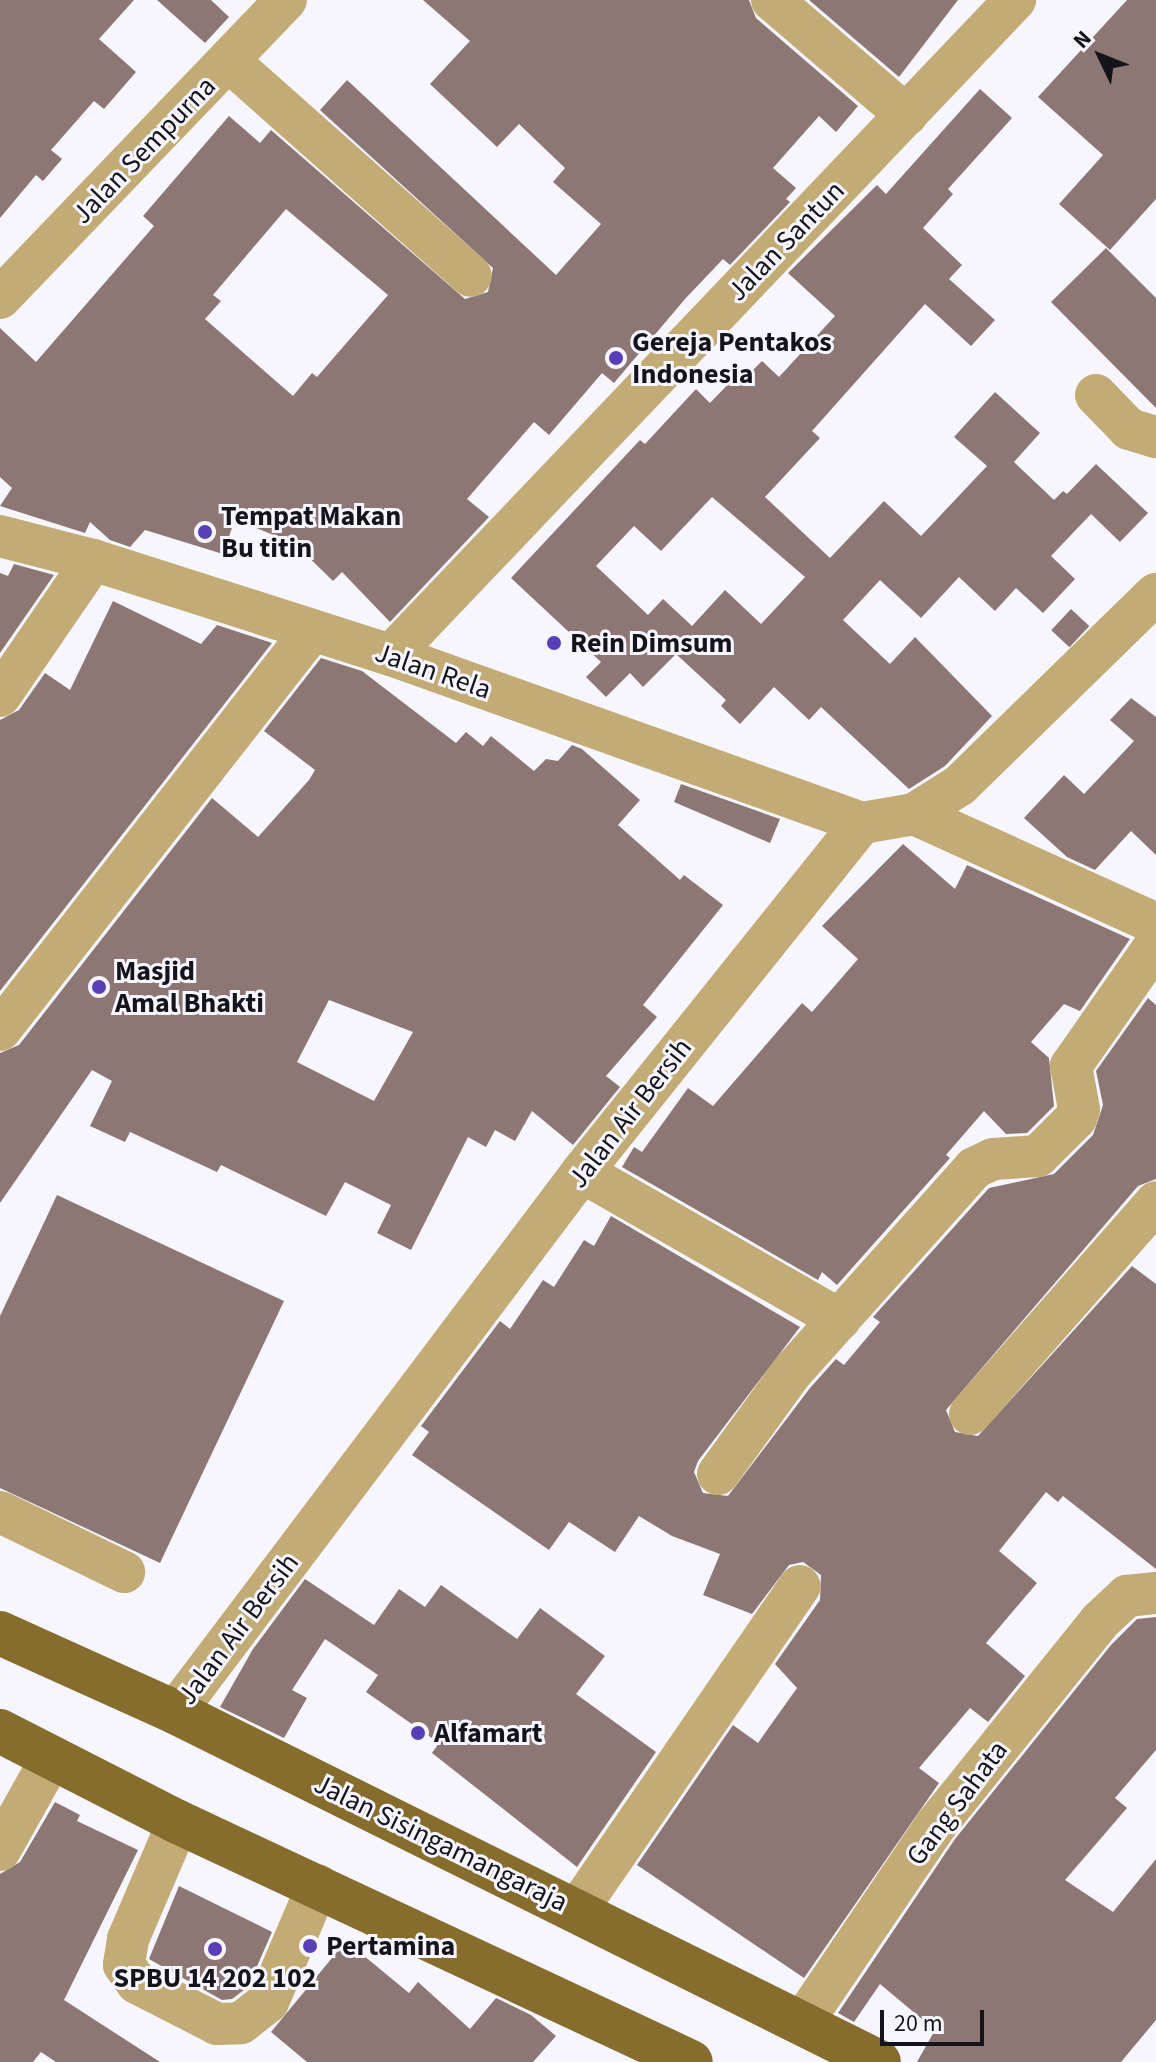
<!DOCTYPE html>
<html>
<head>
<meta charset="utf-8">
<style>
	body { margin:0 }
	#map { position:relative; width:1156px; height:2062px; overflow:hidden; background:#f7f6fe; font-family:"Source Sans 3",sans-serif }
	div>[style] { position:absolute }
	.building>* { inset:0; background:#8c7774; transform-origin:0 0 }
	.minor>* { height:42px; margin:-21px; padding:0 21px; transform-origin:21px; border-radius:21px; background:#c2ab74 }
	.major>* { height:44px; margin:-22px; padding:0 22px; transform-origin:22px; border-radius:22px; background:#866d2d }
	.dots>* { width:22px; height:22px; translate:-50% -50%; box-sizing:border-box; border:4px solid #f7f6fe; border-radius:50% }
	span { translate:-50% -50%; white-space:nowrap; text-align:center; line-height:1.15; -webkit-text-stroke:6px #f7f6fe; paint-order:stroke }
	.street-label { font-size:28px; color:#15141b }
	.poi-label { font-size:28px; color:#15141b; font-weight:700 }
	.left { translate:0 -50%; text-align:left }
	.north { position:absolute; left:1060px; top:16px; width:80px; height:80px; -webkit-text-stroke:6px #f7f6fe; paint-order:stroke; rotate:313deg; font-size:22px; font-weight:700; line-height:32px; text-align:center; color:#15141b }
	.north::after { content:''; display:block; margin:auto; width:28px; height:36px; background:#15141b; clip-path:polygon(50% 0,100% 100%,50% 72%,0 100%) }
	.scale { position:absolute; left:880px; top:2010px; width:104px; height:36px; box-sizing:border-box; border:4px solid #15141b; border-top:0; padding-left:10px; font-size:24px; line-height:28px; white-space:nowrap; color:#15141b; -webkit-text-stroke:6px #f7f6fe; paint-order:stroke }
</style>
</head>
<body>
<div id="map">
	<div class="building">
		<i style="clip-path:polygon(0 0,134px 0,99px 39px,136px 72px,104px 109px,94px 101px,51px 150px,62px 159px,43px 181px,36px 175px,0 218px)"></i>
		<i style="clip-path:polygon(157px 0,211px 0,229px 17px,205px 43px)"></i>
		<i style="clip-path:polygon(evenodd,423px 0,749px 0,756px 18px,858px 106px,836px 132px,819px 116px,773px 168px,796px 188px,786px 199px,790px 202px,730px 265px,723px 259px,685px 299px,614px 383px,602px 373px,549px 435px,534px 422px,467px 499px,489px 517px,390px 622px,342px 572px,333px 581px,295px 544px,235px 519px,223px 554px,145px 530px,130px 547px,110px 540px,90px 522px,85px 533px,0 506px,12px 488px,0 477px,0 328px,36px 362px,154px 226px,143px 216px,229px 116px,260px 143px,271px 130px,465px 299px,488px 292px,493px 268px,320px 110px,347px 80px,556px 275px,601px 224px,553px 182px,565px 168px,519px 124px,497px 147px,430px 84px,470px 41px,423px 0,286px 209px,388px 295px,317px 377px,312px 373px,293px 396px,205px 319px,221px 301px,213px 295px,286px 209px)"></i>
		<i style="clip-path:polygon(809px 0,958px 0,899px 77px)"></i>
		<i style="clip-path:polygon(1127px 0,1156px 0,1156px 199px,1110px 250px,1059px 204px,1103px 155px,1038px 97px)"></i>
		<i style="clip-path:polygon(evenodd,980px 89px,1012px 118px,948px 189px,953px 194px,923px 228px,962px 265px,949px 279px,995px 320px,971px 346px,925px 304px,812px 431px,820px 438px,765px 497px,830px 558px,884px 501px,921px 536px,987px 466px,954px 437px,995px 392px,1040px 433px,1014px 462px,1054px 500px,1063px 491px,1067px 494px,1096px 464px,1148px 513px,1120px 542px,1091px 514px,1051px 556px,1075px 579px,1043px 613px,1016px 588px,995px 611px,959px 577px,921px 618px,880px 580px,843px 620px,890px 664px,915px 637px,992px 716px,945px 766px,909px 789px,821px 707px,809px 720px,774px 687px,740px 724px,721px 706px,726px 700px,676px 654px,643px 687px,630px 673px,606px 697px,586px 677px,601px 662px,511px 578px,640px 440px,645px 444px,696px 389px,710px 403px,735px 377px,741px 382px,762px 361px,779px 377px,835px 316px,788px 273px,877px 185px,886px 194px,980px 89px,712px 497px,805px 577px,761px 624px,725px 590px,692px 626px,663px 599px,648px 615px,596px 566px,634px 526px,661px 551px,712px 497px)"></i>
		<i style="clip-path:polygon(1106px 248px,1156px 298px,1156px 408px,1051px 302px)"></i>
		<i style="clip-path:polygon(14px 564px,54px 575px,0 653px,0 573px,8px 576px)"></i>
		<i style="clip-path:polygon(113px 601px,201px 644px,217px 625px,272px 643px,0 991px,0 720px,19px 710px,45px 673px,70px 690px)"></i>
		<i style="left:1071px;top:609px;width:25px;height:29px;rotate:43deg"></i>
		<i style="clip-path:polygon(evenodd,321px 658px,362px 671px,456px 743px,466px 732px,483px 746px,491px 736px,534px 771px,546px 759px,558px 761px,572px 745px,582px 749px,640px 800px,618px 825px,680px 880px,684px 875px,723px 905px,643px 1005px,657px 1017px,606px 1076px,620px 1087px,573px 1145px,532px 1111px,515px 1141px,495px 1130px,486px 1147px,468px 1137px,411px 1250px,377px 1233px,391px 1205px,345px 1182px,326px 1216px,221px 1165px,217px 1172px,130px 1132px,125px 1142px,90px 1126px,112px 1081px,92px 1070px,0 1203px,0 1053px,19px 1045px,212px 798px,258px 837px,309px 780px,315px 770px,264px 731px,321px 658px,329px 1000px,413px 1032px,374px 1101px,297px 1062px,329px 1000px)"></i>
		<i style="clip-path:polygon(1131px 698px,1156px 717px,1156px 855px,1131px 831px,1095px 870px,1067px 857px,1024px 818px,1064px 775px,1084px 794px,1134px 741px,1110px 720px)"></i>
		<i style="clip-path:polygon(681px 784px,780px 819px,770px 843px,674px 802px)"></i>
		<i style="clip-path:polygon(903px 844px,955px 889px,967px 865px,1130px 939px,1080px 1011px,1064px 1004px,1031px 1042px,1049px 1058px,1054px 1106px,1027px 1133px,1006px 1134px,984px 1111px,946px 1155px,950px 1158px,837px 1285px,822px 1272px,818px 1280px,622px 1167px,634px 1147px,642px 1152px,688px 1088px,713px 1106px,802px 1003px,812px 1012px,858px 959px,822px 926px)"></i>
		<i style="clip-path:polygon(1148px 998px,1156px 1005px,1156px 1179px,1138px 1186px,946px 1410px,955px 1432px,978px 1436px,1132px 1266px,1156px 1284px,1156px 1569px,1063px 1496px,1058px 1502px,1046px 1492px,999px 1551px,1037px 1583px,986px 1643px,1025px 1676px,988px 1722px,970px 1708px,919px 1768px,939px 1783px,804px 1978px,637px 1865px,733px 1725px,758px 1743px,797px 1688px,775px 1664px,820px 1600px,821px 1575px,803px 1562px,789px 1565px,752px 1614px,703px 1595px,720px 1554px,672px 1536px,639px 1516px,615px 1552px,569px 1522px,549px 1550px,412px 1455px,429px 1432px,421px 1426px,500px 1321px,510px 1329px,543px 1280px,554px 1287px,584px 1240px,594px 1246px,611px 1216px,800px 1327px,698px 1461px,694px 1472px,703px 1493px,728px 1496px,810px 1388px,836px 1359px,844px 1365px,880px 1322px,873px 1317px,989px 1188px,1054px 1174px,1093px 1135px,1103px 1105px,1096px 1071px)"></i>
		<i style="clip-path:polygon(57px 1195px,284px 1301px,160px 1563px,0 1488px,0 1316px)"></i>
		<i style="clip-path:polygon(305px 1579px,374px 1625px,399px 1589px,425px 1607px,441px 1585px,517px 1639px,540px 1608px,605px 1656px,576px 1694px,656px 1752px,577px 1867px,432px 1753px,439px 1743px,366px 1692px,378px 1675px,325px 1639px,292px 1690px,307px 1698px,284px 1738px,220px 1707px,253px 1649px)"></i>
		<i style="clip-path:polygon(1156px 1617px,1156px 1750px,1115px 1798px,1127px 1808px,1065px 1880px,1113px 1912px,1156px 1859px,1156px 2020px,1121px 2062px,917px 2062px,935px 2030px,880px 1984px,854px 2022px,838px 2013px,955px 1839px,1111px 1645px,1137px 1619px)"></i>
		<i style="clip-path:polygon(55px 1802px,80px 1815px,77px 1821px,138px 1850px,64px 2000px,160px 2062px,56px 2062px,41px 2052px,33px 2062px,0 2062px,0 1874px,20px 1862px)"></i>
		<i style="clip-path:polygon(179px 1886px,272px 1932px,248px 1987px,232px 1999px,222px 2000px,149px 1959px)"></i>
		<i style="clip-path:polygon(346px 1941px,409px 1993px,418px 1982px,470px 2029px,496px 1998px,531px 2015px,556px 2036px,533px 2062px,307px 2062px,271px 2032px)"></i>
	</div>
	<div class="minor">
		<i style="left:772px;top:0;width:177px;rotate:40.6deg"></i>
		<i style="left:230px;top:62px;width:322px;rotate:41.6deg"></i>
		<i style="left:0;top:298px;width:413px;rotate:-46.2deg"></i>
		<i style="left:1096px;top:395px;width:47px;rotate:45.9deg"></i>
		<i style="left:1129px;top:429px;width:28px;rotate:17deg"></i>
		<i style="left:0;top:536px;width:96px;rotate:14.5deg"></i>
		<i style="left:93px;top:560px;width:313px;rotate:17.7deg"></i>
		<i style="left:391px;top:655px;width:500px;rotate:19.63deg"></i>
		<i style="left:391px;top:655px;width:905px;rotate:-46.39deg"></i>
		<i style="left:0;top:696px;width:165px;rotate:-55.6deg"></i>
		<i style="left:914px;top:814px;width:266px;rotate:24.4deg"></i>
		<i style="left:0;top:1030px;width:505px;rotate:-52deg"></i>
		<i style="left:582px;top:1172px;width:297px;rotate:29.8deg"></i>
		<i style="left:970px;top:1414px;width:282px;rotate:-48.7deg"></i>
		<i style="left:718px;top:1474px;width:125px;rotate:-54.1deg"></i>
		<i style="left:791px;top:1373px;width:275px;rotate:-48.2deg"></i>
		<i style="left:974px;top:1168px;width:21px;rotate:-25deg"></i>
		<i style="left:993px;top:1159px;width:45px;rotate:-3.8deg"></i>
		<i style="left:1038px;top:1156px;width:54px;rotate:-45deg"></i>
		<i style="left:1076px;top:1118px;width:9px;rotate:-72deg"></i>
		<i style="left:1079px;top:1109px;width:44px;rotate:-100.5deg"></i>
		<i style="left:1071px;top:1066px;width:149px;rotate:-55.1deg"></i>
		<i style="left:0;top:1512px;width:138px;rotate:25.8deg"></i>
		<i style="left:175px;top:1712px;width:676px;rotate:-52.99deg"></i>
		<i style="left:582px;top:1172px;width:447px;rotate:-51.3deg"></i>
		<i style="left:862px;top:823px;width:53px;rotate:-9.8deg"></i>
		<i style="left:914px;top:814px;width:54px;rotate:-32.2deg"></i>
		<i style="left:960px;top:785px;width:274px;rotate:-44.3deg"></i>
		<i style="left:178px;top:1822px;width:127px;rotate:113.1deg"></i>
		<i style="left:128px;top:1939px;width:26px;rotate:99deg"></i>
		<i style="left:124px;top:1965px;width:22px;rotate:54deg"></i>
		<i style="left:137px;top:1983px;width:90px;rotate:27.1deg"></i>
		<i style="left:217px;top:2024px;width:24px;rotate:-2deg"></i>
		<i style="left:241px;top:2023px;width:34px;rotate:-38deg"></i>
		<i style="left:268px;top:2002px;width:127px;rotate:-66.9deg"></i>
		<i style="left:0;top:1850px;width:107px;rotate:-60.8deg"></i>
		<i style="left:577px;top:1910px;width:393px;rotate:-55.5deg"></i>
		<i style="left:802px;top:2023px;width:239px;rotate:-55.9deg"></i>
		<i style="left:936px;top:1825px;width:262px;rotate:-51.2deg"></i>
		<i style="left:1100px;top:1621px;width:37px;rotate:-43deg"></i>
		<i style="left:1127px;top:1596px;width:29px;rotate:-6deg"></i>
	</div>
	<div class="major">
		<i style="left:0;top:1633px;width:192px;rotate:24.3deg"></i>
		<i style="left:175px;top:1712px;width:786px;rotate:26.43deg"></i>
		<i style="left:0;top:1731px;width:200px;rotate:27.1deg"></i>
		<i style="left:178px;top:1822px;width:566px;rotate:25.07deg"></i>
	</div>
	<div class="dots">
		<i style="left:616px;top:358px;background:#573fb7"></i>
		<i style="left:205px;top:532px;background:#573fb7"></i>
		<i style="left:554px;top:643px;background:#573fb7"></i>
		<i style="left:99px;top:987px;background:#573fb7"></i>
		<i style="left:418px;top:1733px;background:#573fb7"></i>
		<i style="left:310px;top:1946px;background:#573fb7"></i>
		<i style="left:215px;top:1949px;background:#573fb7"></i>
	</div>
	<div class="street-label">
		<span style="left:144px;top:150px;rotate:-46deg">Jalan Sempurna</span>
		<span style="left:786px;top:241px;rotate:-46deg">Jalan Santun</span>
		<span style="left:433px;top:671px;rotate:19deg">Jalan Rela</span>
		<span style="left:630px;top:1113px;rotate:-52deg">Jalan Air Bersih</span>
		<span style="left:238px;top:1629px;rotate:-53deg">Jalan Air Bersih</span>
		<span style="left:957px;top:1803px;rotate:-53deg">Gang Sahata</span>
		<span style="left:441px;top:1843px;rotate:26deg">Jalan Sisingamangaraja</span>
	</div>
	<div class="poi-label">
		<span class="left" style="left:632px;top:358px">Gereja Pentakos<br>Indonesia</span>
		<span class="left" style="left:221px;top:532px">Tempat Makan<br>Bu titin</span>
		<span class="left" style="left:570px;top:643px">Rein Dimsum</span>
		<span class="left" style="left:115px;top:987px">Masjid<br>Amal Bhakti</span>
		<span class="left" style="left:434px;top:1733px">Alfamart</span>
		<span class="left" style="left:326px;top:1946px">Pertamina</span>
		<span style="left:215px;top:1978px">SPBU 14 202 102</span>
	</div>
	<div class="north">N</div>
	<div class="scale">20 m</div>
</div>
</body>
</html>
